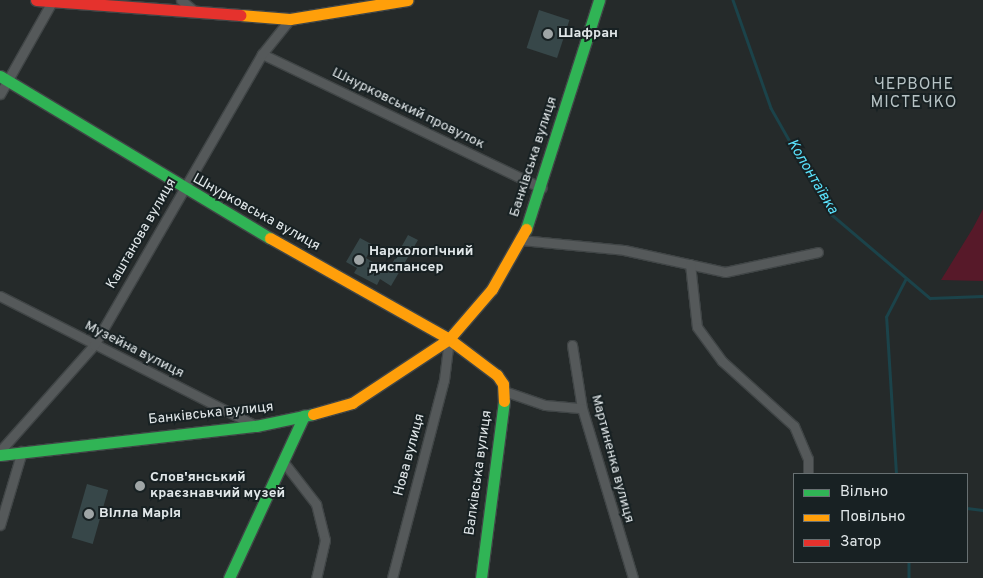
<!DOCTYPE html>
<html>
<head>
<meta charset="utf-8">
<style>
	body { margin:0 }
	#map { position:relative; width:983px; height:578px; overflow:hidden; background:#252a2a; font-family:Overpass,sans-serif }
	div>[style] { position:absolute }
	.green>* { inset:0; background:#571929 }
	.stream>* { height:2.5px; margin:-1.25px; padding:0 1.25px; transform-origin:1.25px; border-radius:1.25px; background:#1b434a }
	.building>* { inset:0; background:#374749; transform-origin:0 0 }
	.roads { filter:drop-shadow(1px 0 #404546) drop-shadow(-1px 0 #404546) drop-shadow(0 1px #404546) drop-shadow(0 -1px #404546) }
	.street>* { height:9px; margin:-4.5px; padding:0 4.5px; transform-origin:4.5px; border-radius:4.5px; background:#55595a }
	.fast>* { height:11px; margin:-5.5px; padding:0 5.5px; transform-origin:5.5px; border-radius:5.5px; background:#30b455 }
	.slow>* { height:11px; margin:-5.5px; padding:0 5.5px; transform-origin:5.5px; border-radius:5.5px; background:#ff9f0a }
	.jam>* { height:11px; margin:-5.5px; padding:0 5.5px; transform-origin:5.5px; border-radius:5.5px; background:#e5322d }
	.dots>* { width:14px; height:14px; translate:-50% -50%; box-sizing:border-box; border:2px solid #182123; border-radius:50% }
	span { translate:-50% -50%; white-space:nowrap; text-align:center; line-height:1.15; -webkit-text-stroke:4px #182123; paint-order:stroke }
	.poi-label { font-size:14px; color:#e1e7e9; font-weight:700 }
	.left { translate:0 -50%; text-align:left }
	.street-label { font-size:14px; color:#e1e7e9 }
	.water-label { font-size:15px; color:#5ae3fd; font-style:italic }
	.quarter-label { font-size:16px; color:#b7c3c5; letter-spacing:1px }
	.legend { position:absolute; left:793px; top:473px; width:175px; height:90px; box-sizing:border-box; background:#182123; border:1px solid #687072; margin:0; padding:6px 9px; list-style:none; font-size:15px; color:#e1e7e9 }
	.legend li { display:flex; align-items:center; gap:10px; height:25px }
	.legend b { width:25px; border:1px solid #687072 }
</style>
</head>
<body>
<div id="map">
	<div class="green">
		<i style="clip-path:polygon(983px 209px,983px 281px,941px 280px,973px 228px)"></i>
	</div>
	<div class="stream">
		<i style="left:733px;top:0;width:114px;rotate:70.6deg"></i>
		<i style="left:771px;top:108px;width:122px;rotate:60.5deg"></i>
		<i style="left:831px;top:214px;width:130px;rotate:40.3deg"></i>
		<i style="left:930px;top:298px;width:53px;rotate:-2.2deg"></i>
		<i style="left:896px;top:474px;width:157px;rotate:-93.6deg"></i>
		<i style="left:886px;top:317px;width:42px;rotate:-62.8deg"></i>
		<i style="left:967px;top:508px;width:16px;rotate:7deg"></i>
		<i style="left:909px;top:562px;width:16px;rotate:90deg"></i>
	</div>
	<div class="building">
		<i style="left:539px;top:10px;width:32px;height:40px;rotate:18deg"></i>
		<i style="clip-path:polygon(408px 235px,418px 240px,391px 286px,380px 279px,377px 285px,354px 273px,357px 268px,346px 262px,360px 238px,373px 245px,366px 258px,388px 271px)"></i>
		<i style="left:87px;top:484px;width:22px;height:56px;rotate:16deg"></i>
	</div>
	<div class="roads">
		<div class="street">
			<i style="left:181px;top:0;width:17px;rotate:40deg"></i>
			<i style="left:262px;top:54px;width:310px;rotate:25.6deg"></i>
			<i style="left:0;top:94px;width:108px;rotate:-60.6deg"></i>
			<i style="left:521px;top:240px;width:103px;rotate:5.5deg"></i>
			<i style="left:624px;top:250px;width:103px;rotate:12.3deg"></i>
			<i style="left:725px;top:272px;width:95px;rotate:-12.1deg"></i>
			<i style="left:690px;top:264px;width:63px;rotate:83.7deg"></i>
			<i style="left:697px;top:327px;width:42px;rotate:53.7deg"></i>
			<i style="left:722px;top:361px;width:97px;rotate:42.1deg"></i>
			<i style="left:794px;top:426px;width:36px;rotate:67deg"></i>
			<i style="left:808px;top:459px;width:15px;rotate:90deg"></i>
			<i style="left:0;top:296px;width:287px;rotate:26.9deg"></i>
			<i style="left:572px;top:345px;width:64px;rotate:81deg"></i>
			<i style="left:582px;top:408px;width:177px;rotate:73.3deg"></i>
			<i style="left:504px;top:391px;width:43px;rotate:18.9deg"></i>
			<i style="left:545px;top:405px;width:37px;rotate:5deg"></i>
			<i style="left:0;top:451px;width:142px;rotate:-48.4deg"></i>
			<i style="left:94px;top:345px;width:336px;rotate:-60deg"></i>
			<i style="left:262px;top:54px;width:45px;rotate:-51.3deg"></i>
			<i style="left:285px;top:464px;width:51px;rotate:52.2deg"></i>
			<i style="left:316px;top:504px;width:37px;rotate:76deg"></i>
			<i style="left:325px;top:540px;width:39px;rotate:103deg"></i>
			<i style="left:0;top:525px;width:77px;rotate:-73.4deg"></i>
			<i style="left:392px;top:578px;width:205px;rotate:-75.3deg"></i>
			<i style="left:444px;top:380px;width:41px;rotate:-83deg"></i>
		</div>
		<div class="fast">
			<i style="left:0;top:76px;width:315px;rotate:31deg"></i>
			<i style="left:526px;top:229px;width:240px;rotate:-72.3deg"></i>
			<i style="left:0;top:455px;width:258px;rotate:-6.5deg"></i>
			<i style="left:256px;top:426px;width:58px;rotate:-11.9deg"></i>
			<i style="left:229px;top:578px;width:179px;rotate:-65.2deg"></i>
			<i style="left:481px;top:578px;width:178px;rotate:-82.6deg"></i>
		</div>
		<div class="slow">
			<i style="left:240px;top:15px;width:50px;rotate:4.6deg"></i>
			<i style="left:290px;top:19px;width:119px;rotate:-9.2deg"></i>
			<i style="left:270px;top:238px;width:206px;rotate:29.4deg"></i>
			<i style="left:449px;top:339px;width:60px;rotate:36.9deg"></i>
			<i style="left:497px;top:375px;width:11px;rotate:56deg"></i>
			<i style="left:503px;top:384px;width:17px;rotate:87deg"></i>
			<i style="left:313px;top:414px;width:41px;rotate:-15.8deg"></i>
			<i style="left:352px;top:403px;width:116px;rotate:-33.4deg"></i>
			<i style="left:449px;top:339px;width:66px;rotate:-49.3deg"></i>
			<i style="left:492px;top:289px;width:69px;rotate:-60.5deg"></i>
		</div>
		<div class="jam">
			<i style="left:36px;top:0;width:205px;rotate:4.2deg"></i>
		</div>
	</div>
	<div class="dots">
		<i style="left:548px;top:34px;background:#9fa5a6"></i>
		<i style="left:359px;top:260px;background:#9fa5a6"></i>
		<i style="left:140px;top:486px;background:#9fa5a6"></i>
		<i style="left:89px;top:514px;background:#9fa5a6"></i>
	</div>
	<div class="poi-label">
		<span class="left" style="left:558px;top:34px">Шафран</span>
		<span class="left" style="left:369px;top:260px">Наркологічний<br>диспансер</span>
		<span class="left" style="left:150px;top:486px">Слов'янський<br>краєзнавчий музей</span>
		<span class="left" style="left:99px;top:514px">Вілла Марія</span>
	</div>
	<div class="street-label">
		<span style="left:408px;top:109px;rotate:26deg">Шнурковський провулок</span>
		<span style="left:534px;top:157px;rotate:-72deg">Банківська вулиця</span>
		<span style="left:256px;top:213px;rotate:29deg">Шнурковська вулиця</span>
		<span style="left:142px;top:234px;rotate:-60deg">Каштанова вулиця</span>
		<span style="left:134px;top:350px;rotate:27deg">Музейна вулиця</span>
		<span style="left:211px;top:414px;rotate:-6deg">Банківська вулиця</span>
		<span style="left:410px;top:455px;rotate:-75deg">Нова вулиця</span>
		<span style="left:612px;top:459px;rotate:75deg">Мартиненка вулиця</span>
		<span style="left:479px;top:473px;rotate:-82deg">Валківська вулиця</span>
	</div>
	<div class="water-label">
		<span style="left:812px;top:177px;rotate:59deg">Колонтаївка</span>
	</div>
	<div class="quarter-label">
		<span style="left:914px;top:94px">ЧЕРВОНЕ<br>МІСТЕЧКО</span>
	</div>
	<ul class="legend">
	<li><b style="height:6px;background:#30b455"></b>Вільно</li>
	<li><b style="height:6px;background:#ff9f0a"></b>Повільно</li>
	<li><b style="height:6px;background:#e5322d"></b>Затор</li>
	</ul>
</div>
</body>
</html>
